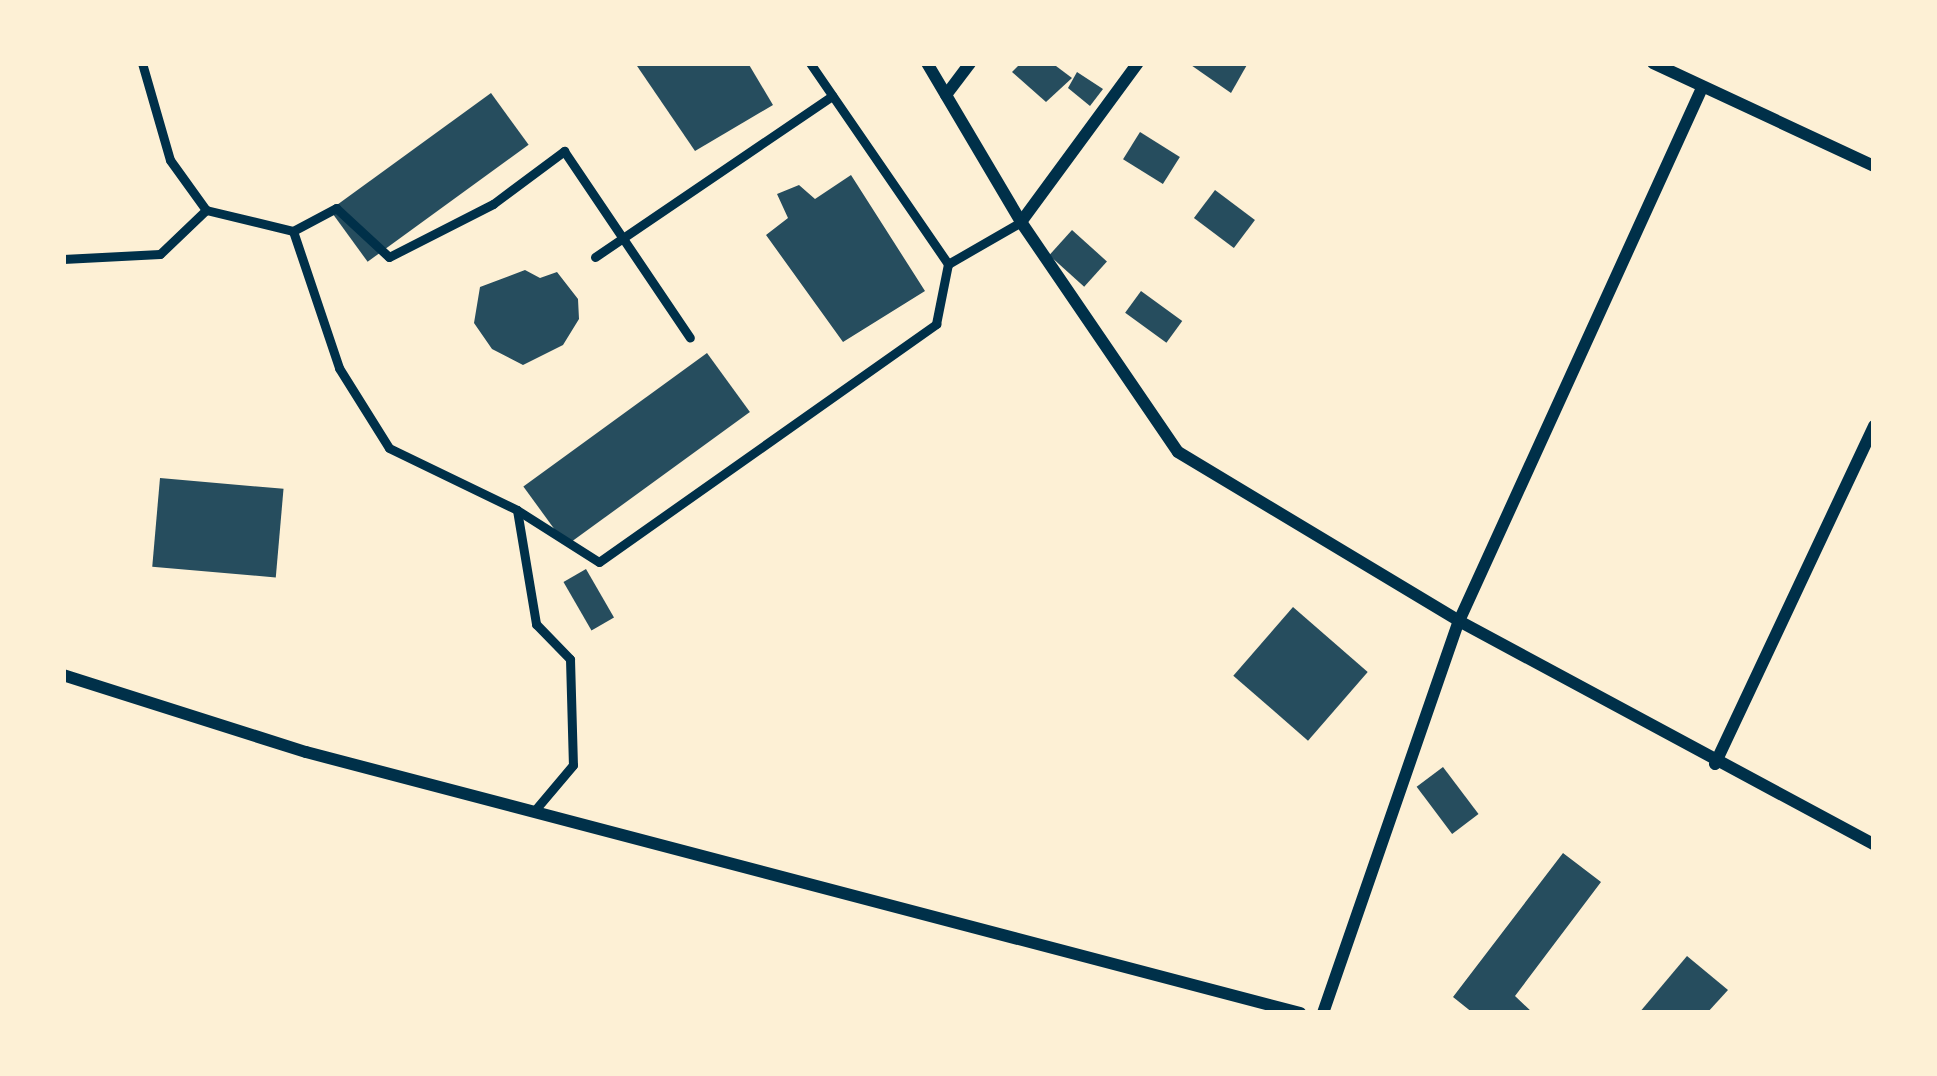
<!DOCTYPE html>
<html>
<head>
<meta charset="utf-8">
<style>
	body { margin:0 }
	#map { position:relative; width:1937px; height:1076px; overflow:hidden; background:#fdf0d5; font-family:"Exo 2",sans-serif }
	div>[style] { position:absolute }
	.building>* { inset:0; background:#264d5e; transform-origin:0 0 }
	.service>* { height:9px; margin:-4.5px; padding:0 4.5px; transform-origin:4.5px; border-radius:4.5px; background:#003049 }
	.minor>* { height:12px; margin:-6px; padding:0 6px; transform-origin:6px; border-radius:6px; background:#003049 }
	span { translate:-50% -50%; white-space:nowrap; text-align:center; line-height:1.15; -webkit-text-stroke:9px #fdf0d5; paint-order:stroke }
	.frame { position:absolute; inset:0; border:66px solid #fdf0d5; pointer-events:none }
</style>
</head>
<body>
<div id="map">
	<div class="building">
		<i style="clip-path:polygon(635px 63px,748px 63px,773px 105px,695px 151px)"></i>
		<i style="clip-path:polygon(1021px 63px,1052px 63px,1072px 78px,1046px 102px,1012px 72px)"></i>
		<i style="clip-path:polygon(1188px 63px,1248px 63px,1231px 93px)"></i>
		<i style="clip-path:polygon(1077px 72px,1103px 89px,1090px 106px,1068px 88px)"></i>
		<i style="left:491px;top:93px;width:64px;height:199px;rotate:54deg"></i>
		<i style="left:1140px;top:132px;width:47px;height:32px;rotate:32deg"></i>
		<i style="clip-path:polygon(851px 175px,925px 291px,843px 342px,766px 235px,788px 218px,777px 194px,799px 185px,815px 199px)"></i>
		<i style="left:1215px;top:190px;width:50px;height:35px;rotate:37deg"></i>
		<i style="left:1072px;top:230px;width:47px;height:34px;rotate:42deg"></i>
		<i style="clip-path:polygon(525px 270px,540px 278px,557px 272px,578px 299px,579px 319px,563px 345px,523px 365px,492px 349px,474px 323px,480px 287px)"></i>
		<i style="left:1141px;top:291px;width:51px;height:27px;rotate:36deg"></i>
		<i style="left:707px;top:353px;width:73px;height:227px;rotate:54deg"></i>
		<i style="left:160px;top:478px;width:124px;height:89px;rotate:5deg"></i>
		<i style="left:586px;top:569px;width:56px;height:26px;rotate:60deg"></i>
		<i style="left:1293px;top:607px;width:99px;height:91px;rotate:41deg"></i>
		<i style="left:1443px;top:767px;width:59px;height:33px;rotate:53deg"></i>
		<i style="clip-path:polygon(1563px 853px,1601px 882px,1515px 996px,1533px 1013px,1473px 1013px,1453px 997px)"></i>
		<i style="clip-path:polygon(1687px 956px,1728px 990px,1707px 1013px,1639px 1013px)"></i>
	</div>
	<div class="service">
		<i style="left:142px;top:63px;width:101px;rotate:73.9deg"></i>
		<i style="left:170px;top:160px;width:62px;rotate:54.2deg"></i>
		<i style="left:206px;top:210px;width:89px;rotate:13.6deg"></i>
		<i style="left:293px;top:231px;width:49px;rotate:-28.1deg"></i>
		<i style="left:336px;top:208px;width:72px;rotate:42.8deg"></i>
		<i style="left:389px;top:257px;width:117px;rotate:-27deg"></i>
		<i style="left:493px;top:204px;width:89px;rotate:-36.7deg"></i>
		<i style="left:564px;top:151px;width:225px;rotate:56deg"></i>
		<i style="left:810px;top:63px;width:244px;rotate:55.5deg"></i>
		<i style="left:948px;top:264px;width:84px;rotate:-29.9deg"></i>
		<i style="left:293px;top:231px;width:145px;rotate:71.4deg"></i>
		<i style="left:339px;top:368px;width:94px;rotate:58deg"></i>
		<i style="left:389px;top:448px;width:142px;rotate:25.8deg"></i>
		<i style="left:517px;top:510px;width:116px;rotate:80.5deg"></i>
		<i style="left:536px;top:624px;width:49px;rotate:45.8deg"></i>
		<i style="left:570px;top:659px;width:106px;rotate:88.4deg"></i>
		<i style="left:573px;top:765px;width:59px;rotate:130.2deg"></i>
		<i style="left:595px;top:257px;width:287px;rotate:-34.2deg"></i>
		<i style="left:63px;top:259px;width:97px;rotate:-3deg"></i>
		<i style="left:160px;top:254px;width:64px;rotate:-43.7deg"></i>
		<i style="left:517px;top:510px;width:97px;rotate:32.4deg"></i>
		<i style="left:599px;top:562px;width:413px;rotate:-35.2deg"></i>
		<i style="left:936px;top:324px;width:61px;rotate:-78.7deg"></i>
	</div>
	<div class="minor">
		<i style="left:927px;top:63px;width:185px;rotate:59.4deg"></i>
		<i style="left:1021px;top:222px;width:197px;rotate:-53.7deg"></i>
		<i style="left:1653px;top:63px;width:244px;rotate:25deg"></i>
		<i style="left:946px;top:95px;width:40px;rotate:-53deg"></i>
		<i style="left:1021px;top:222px;width:278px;rotate:55.7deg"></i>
		<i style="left:1178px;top:452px;width:328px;rotate:31deg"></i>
		<i style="left:1459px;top:621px;width:586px;rotate:-65.49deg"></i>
		<i style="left:63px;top:675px;width:255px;rotate:17.6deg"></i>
		<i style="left:306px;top:752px;width:1028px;rotate:14.71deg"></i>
		<i style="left:1715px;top:764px;width:374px;rotate:-64.8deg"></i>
		<i style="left:1323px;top:1013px;width:415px;rotate:-70.9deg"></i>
		<i style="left:1459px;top:621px;width:471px;rotate:28.3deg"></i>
	</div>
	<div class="frame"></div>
</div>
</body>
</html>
